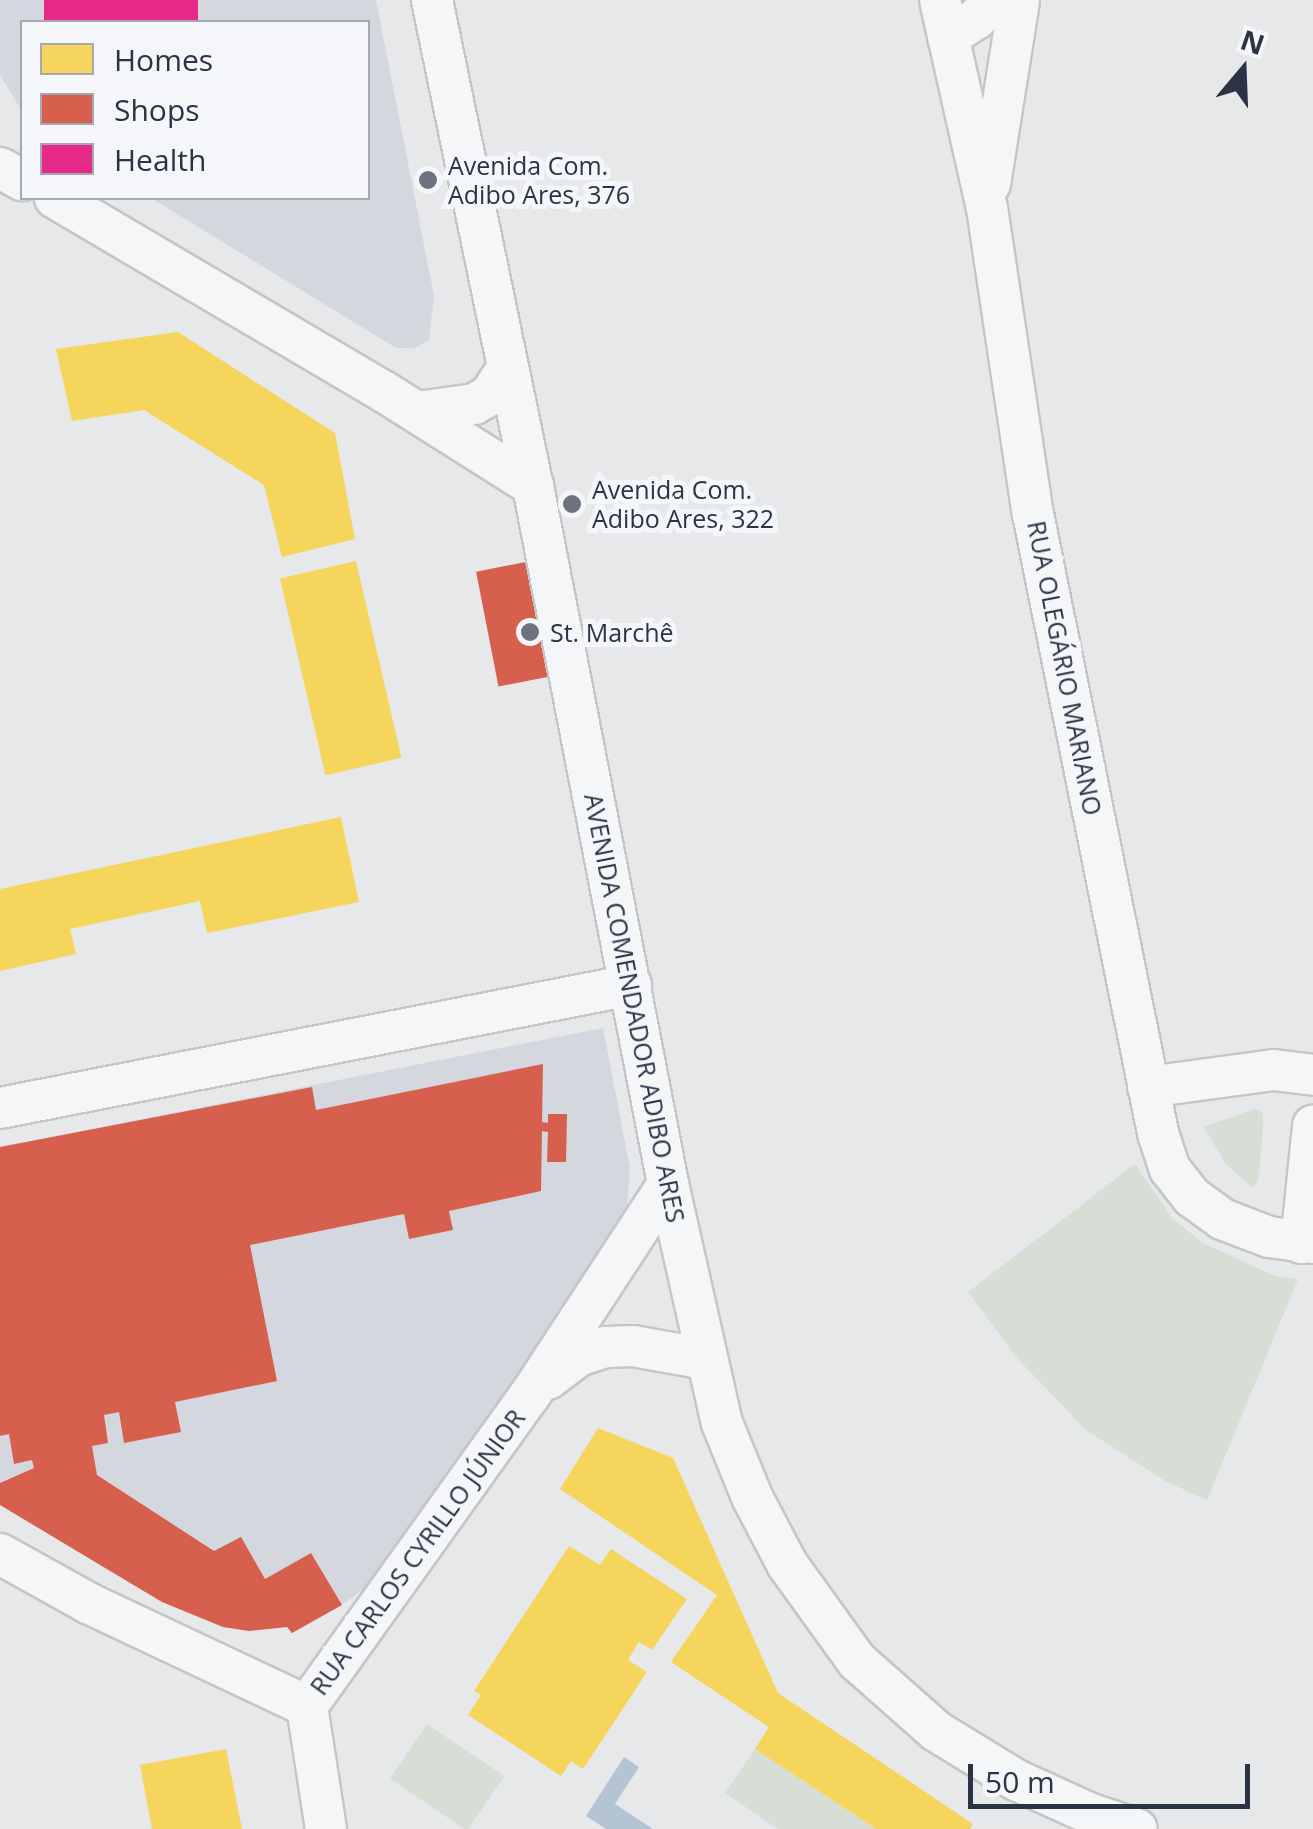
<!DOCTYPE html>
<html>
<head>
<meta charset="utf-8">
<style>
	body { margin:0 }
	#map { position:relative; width:1313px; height:1829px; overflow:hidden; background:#e6e8ea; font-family:"Open Sans",sans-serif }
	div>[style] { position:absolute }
	.built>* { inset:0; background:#d4d7dd }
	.green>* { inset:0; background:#d6ded6; transform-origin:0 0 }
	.water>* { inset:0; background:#b4c4d5 }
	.homes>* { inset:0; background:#f6d55c; transform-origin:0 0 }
	.shops>* { inset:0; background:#d6604d; transform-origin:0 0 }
	.health>* { inset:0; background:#e7298a; transform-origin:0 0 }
	.roads { filter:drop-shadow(2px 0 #c4c6c8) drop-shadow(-2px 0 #c4c6c8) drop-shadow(0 2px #c4c6c8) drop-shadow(0 -2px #c4c6c8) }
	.minor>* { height:40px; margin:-20px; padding:0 20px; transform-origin:20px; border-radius:20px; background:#f5f6f7 }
	.dots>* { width:28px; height:28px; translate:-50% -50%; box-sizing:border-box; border:5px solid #f4f6f9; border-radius:50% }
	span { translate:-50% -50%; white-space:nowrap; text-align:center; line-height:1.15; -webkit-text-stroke:10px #f4f6f9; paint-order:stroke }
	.poi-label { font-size:25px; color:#2b3445 }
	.left { translate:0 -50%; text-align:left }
	.street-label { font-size:25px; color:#2b3445 }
	.legend { position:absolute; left:20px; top:20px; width:350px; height:180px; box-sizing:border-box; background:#f4f6f9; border:2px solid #a4a8b1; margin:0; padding:12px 18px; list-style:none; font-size:30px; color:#2b3445 }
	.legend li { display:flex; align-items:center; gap:20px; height:50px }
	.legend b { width:50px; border:2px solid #a4a8b1 }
	.north { position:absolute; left:1193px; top:20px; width:100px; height:100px; -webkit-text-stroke:8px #f4f6f9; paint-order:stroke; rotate:19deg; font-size:28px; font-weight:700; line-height:40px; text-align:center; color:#2b3445 }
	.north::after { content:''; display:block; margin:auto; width:35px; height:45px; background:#2b3445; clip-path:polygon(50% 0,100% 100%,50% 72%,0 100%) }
	.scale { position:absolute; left:968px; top:1764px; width:282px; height:45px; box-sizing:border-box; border:5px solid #2b3445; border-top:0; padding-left:12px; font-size:30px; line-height:35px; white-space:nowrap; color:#2b3445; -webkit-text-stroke:8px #f4f6f9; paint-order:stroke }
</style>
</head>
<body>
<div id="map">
	<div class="built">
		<i style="clip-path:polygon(0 0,376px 0,434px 296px,429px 340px,415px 348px,396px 348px,151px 198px,368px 198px,368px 22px,22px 22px,22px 111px,0 75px)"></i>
		<i style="clip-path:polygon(603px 1028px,630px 1168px,627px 1209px,620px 1228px,374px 1580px,352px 1598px,292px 1633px,287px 1627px,249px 1631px,223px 1627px,162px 1602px,0 1505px,0 1147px)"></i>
	</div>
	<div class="green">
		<i style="clip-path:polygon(1254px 1109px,1263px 1113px,1263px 1128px,1258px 1182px,1251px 1187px,1225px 1163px,1204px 1127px)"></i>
		<i style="clip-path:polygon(1135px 1164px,1172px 1218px,1203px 1243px,1277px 1277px,1298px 1279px,1207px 1500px,1167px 1482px,1086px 1430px,1016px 1357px,968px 1292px)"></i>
		<i style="left:427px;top:1724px;width:93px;height:66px;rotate:34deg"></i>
		<i style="clip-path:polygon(755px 1749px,876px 1829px,778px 1829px,725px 1793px)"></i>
	</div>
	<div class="water">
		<i style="clip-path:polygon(624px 1757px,639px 1767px,615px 1804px,653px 1829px,606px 1829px,586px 1816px)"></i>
	</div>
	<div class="homes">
		<i style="clip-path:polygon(178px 332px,335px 433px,355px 539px,282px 557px,264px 485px,144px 410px,72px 421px,56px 349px)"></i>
		<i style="left:356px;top:561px;width:202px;height:78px;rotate:77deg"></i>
		<i style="clip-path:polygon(341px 817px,359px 902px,207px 933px,200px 901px,70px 929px,76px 954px,0 971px,0 889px)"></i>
		<i style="clip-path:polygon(598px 1428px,673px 1458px,778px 1693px,973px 1824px,970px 1829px,876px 1829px,755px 1749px,769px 1727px,671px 1662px,717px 1595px,560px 1489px)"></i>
		<i style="clip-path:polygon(569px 1546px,600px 1565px,611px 1549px,687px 1599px,652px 1650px,639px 1642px,628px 1660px,647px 1672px,583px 1769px,571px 1761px,561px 1776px,468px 1715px,481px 1695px,474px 1691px)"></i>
		<i style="clip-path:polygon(226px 1749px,242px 1829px,152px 1829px,140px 1765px)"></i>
	</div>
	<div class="shops">
		<i style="left:536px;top:560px;width:117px;height:61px;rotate:79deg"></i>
		<i style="clip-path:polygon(543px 1064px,542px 1122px,548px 1123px,548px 1114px,567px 1114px,566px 1162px,547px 1162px,548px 1132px,542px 1131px,541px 1191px,449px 1211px,453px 1230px,409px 1239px,404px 1214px,250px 1245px,277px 1381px,175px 1402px,181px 1432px,124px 1443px,119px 1412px,104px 1415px,108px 1443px,92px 1446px,97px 1475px,214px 1551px,241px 1537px,265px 1579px,311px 1553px,342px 1605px,292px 1633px,287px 1627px,249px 1631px,223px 1627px,162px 1602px,0 1505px,0 1483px,34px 1468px,32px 1460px,14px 1464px,9px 1434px,0 1436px,0 1147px,312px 1087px,316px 1110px)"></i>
	</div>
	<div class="health">
		<i style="left:44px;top:0;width:154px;height:22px"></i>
	</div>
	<div class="roads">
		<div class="minor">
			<i style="left:432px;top:0;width:496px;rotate:78.3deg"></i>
			<i style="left:533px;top:486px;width:711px;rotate:79.05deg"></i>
			<i style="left:668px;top:1184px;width:245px;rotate:77.3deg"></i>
			<i style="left:722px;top:1423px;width:80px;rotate:67.9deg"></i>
			<i style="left:752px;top:1497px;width:76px;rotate:62.4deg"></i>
			<i style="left:787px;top:1564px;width:120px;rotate:54.2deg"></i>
			<i style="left:857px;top:1661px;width:106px;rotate:41.5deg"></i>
			<i style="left:936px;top:1731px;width:94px;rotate:31.5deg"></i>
			<i style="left:1016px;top:1780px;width:82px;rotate:24.4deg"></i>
			<i style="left:1091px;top:1814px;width:48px;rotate:18.1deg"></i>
			<i style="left:940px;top:0;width:213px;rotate:77.3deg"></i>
			<i style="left:987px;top:208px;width:309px;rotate:81.5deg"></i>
			<i style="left:1033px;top:514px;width:631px;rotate:78.58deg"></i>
			<i style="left:1158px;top:1133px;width:38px;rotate:72deg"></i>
			<i style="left:1170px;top:1169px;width:36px;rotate:52deg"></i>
			<i style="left:1192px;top:1197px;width:37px;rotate:36deg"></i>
			<i style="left:1222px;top:1219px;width:50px;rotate:21deg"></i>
			<i style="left:1269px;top:1237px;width:44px;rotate:7.8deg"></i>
			<i style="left:948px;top:37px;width:33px;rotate:-33deg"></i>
			<i style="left:976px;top:19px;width:27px;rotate:-45deg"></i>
			<i style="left:0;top:168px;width:25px;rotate:29deg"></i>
			<i style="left:990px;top:184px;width:186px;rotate:-81deg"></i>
			<i style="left:55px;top:198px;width:381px;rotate:30.5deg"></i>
			<i style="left:383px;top:391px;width:178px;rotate:32.3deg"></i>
			<i style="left:418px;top:412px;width:57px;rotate:-8.1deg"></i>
			<i style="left:474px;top:404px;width:18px;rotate:-29deg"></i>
			<i style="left:490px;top:395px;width:33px;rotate:-57deg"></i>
			<i style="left:1148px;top:1087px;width:127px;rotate:-7.7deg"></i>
			<i style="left:1274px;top:1070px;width:39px;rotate:7deg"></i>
			<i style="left:0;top:1108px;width:643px;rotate:-11.03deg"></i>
			<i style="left:1301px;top:1243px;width:118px;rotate:-84.1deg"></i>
			<i style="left:548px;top:1379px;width:38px;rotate:-37deg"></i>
			<i style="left:578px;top:1356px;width:29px;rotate:-18deg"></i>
			<i style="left:606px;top:1347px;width:27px;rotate:-2deg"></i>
			<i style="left:633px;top:1346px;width:74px;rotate:10.1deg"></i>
			<i style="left:0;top:1554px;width:101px;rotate:29.1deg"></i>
			<i style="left:88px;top:1603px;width:242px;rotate:25.2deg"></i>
			<i style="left:326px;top:1829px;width:124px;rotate:-98.8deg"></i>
			<i style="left:307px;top:1706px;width:383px;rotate:-54.4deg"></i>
			<i style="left:530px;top:1395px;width:252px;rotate:-56.8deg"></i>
		</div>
	</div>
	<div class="dots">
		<i style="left:428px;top:180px;background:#6c737f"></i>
		<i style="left:572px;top:504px;background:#6c737f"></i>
		<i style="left:530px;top:632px;background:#6c737f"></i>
	</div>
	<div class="poi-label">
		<span class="left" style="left:448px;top:180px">Avenida Com.<br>Adibo Ares, 376</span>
		<span class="left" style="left:592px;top:504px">Avenida Com.<br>Adibo Ares, 322</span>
		<span class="left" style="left:550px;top:632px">St. Marchê</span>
	</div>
	<div class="street-label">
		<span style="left:1065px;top:668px;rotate:79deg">RUA OLEGÁRIO MARIANO</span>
		<span style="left:635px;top:1008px;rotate:79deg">AVENIDA COMENDADOR ADIBO ARES</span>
		<span style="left:417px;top:1552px;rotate:-54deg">RUA CARLOS CYRILLO JÚNIOR</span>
	</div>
	<ul class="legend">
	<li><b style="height:28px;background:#f6d55c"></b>Homes</li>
	<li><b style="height:28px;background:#d6604d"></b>Shops</li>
	<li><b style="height:28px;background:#e7298a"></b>Health</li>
	</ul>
	<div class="north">N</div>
	<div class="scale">50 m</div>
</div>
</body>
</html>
